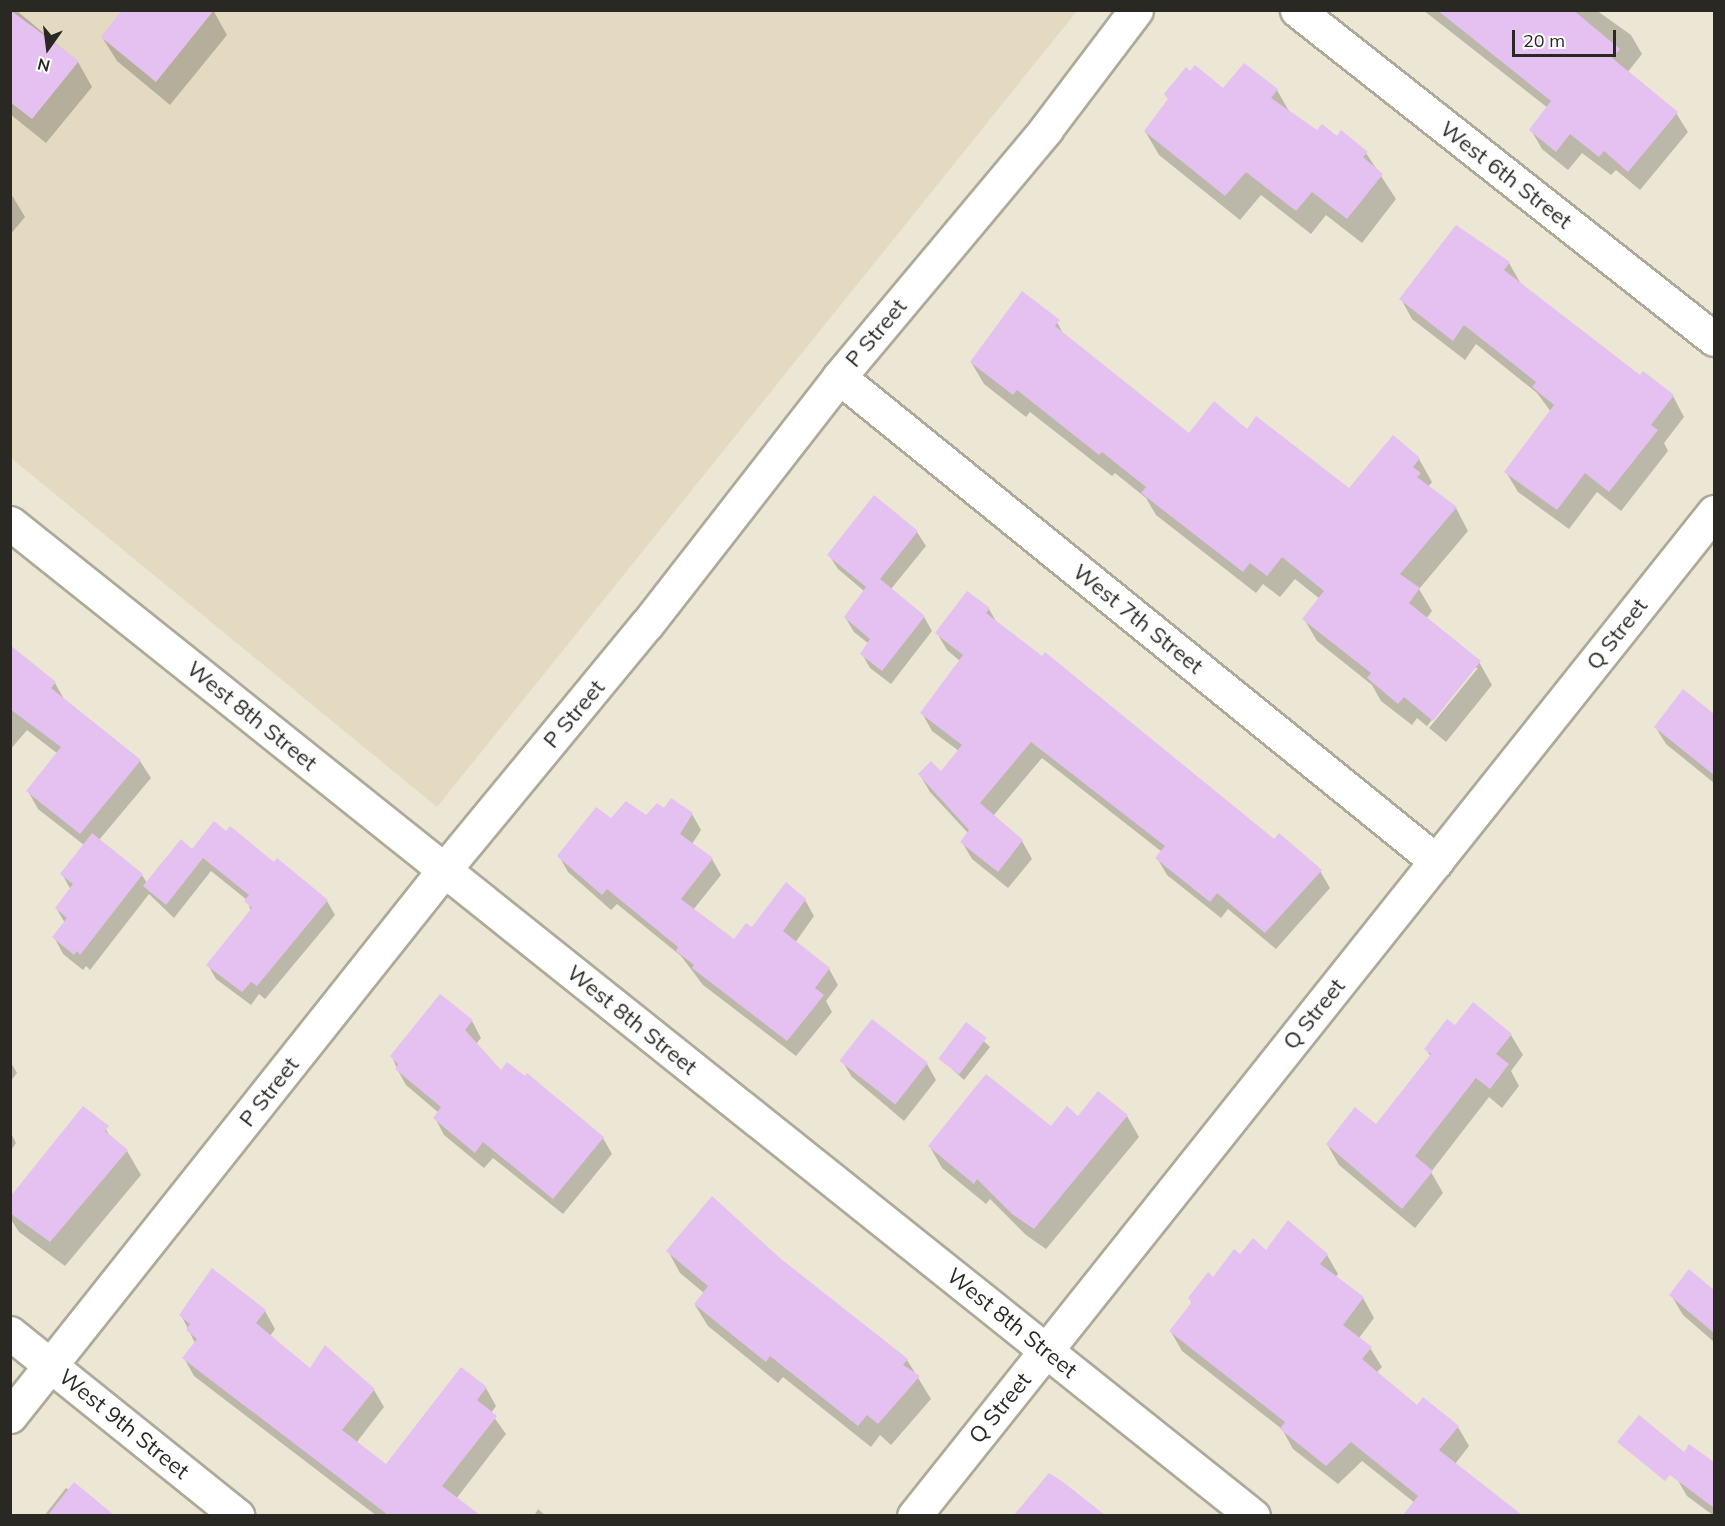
<!DOCTYPE html>
<html>
<head>
<meta charset="utf-8">
<style>
	body { margin:0 }
	#map { position:relative; width:1725px; height:1526px; overflow:hidden; background:#ece6d4; font-family:Mulish,sans-serif }
	div>[style] { position:absolute }
	.built>* { inset:0; background:#e3dac1 }
	.shadow>* { inset:0; background:#0003 }
	.building>* { inset:0; background:#e4c1f1; transform-origin:0 0 }
	.roads { filter:drop-shadow(2px 0 #afa999) drop-shadow(-2px 0 #afa999) drop-shadow(0 2px #afa999) drop-shadow(0 -2px #afa999) }
	.street>* { height:33px; margin:-16.5px; padding:0 16.5px; transform-origin:16.5px; border-radius:16.5px; background:#fff }
	span { translate:-50% -50%; white-space:nowrap; text-align:center; line-height:1.15; -webkit-text-stroke:4.5px #fff; paint-order:stroke }
	.street-label { font-size:22px; color:#2a2822 }
	.frame { position:absolute; inset:0; border:12px solid #2a2822; pointer-events:none }
	.north { position:absolute; left:18px; top:18px; width:60px; height:60px; -webkit-text-stroke:4px #fff; paint-order:stroke; rotate:194deg; font-size:16px; font-weight:700; line-height:24px; text-align:center; color:#2a2822 }
	.north::after { content:''; display:block; margin:auto; width:21px; height:27px; background:#2a2822; clip-path:polygon(50% 0,100% 100%,50% 72%,0 100%) }
	.scale { position:absolute; left:1512px; top:30px; width:104px; height:27px; box-sizing:border-box; border:3px solid #2a2822; border-top:0; padding-left:8px; font-size:18px; line-height:21px; white-space:nowrap; color:#2a2822; -webkit-text-stroke:4px #fff; paint-order:stroke }
</style>
</head>
<body>
<div id="map">
	<div class="built">
		<i style="clip-path:polygon(10px 11px,1077px 11px,437px 807px,11px 458px)"></i>
	</div>
	<div class="shadow">
		<i style="clip-path:polygon(10px 10px,16px 10px,78px 62px,92px 87px,46px 143px,10px 114px)"></i>
		<i style="clip-path:polygon(213px 10px,227px 35px,170px 105px,117px 61px,102px 37px)"></i>
		<i style="clip-path:polygon(1423px 10px,1596px 10px,1631px 35px,1642px 54px,1627px 73px,1676px 113px,1688px 132px,1640px 190px,1616px 170px,1611px 175px,1582px 153px,1568px 170px,1542px 149px,1531px 130px,1548px 108px)"></i>
		<i style="clip-path:polygon(1277px 90px,1290px 113px,1317px 132px,1366px 153px,1396px 199px,1362px 243px,1326px 215px,1311px 234px,1261px 195px,1240px 220px,1159px 155px,1145px 131px,1169px 100px,1165px 95px)"></i>
		<i style="clip-path:polygon(10px 192px,25px 217px,10px 235px)"></i>
		<i style="clip-path:polygon(1509px 263px,1521px 284px,1640px 377px,1673px 396px,1684px 417px,1664px 443px,1668px 451px,1621px 511px,1597px 492px,1569px 529px,1518px 492px,1506px 472px,1551px 412px,1537px 393px,1476px 344px,1465px 360px,1412px 319px,1401px 299px)"></i>
		<i style="clip-path:polygon(evenodd,1054px 317px,1064px 335px,1189px 435px,1248px 431px,1350px 490px,1393px 437px,1419px 459px,1432px 482px,1428px 487px,1456px 508px,1468px 531px,1419px 589px,1432px 611px,1426px 619px,1479px 662px,1492px 685px,1446px 742px,1417px 718px,1412px 725px,1381px 701px,1372px 685px,1317px 641px,1304px 619px,1320px 599px,1295px 579px,1280px 597px,1263px 584px,1256px 593px,1156px 515px,1146px 498px,1115px 473px,1112px 476px,1030px 412px,1026px 417px,984px 384px,971px 362px,1054px 317px,1474px 668px,1478px 668px,1429px 728px,1427px 726px,1474px 668px)"></i>
		<i style="clip-path:polygon(917px 532px,926px 546px,891px 589px,924px 617px,932px 631px,891px 684px,870px 668px,862px 654px,869px 644px,854px 632px,845px 617px,864px 591px,838px 569px,829px 555px)"></i>
		<i style="clip-path:polygon(967px 593px,989px 609px,997px 623px,1274px 841px,1320px 871px,1330px 888px,1276px 949px,1228px 909px,1221px 918px,1167px 875px,1157px 858px,1162px 852px,1042px 758px,993px 816px,1022px 841px,1032px 859px,1008px 888px,972px 859px,962px 842px,968px 833px,930px 792px,920px 775px,942px 773px,959px 751px,932px 731px,922px 713px,960px 661px,947px 650px,937px 633px)"></i>
		<i style="clip-path:polygon(10px 647px,55px 683px,65px 701px,140px 761px,151px 778px,99px 840px,142px 875px,147px 883px,193px 851px,274px 864px,327px 901px,335px 915px,265px 999px,259px 994px,251px 1005px,216px 979px,208px 965px,251px 911px,247px 900px,211px 871px,174px 918px,149px 894px,90px 970px,86px 966px,83px 970px,63px 954px,54px 937px,65px 923px,56px 908px,71px 890px,62px 874px,84px 845px,38px 809px,28px 791px,58px 754px,27px 730px,10px 750px)"></i>
		<i style="clip-path:polygon(1684px 691px,1714px 716px,1714px 783px,1666px 744px,1656px 728px)"></i>
		<i style="clip-path:polygon(664px 810px,692px 814px,701px 830px,692px 844px,712px 859px,721px 875px,693px 910px,734px 941px,805px 900px,814px 916px,795px 943px,829px 969px,838px 985px,826px 1001px,832px 1012px,796px 1056px,703px 985px,681px 956px,617px 904px,611px 910px,568px 872px,559px 856px,612px 821px,647px 817px)"></i>
		<i style="clip-path:polygon(472px 1021px,481px 1038px,476px 1044px,501px 1072px,603px 1138px,612px 1154px,563px 1214px,493px 1158px,484px 1168px,444px 1135px,435px 1118px,439px 1113px,406px 1085px,397px 1069px,392px 1056px)"></i>
		<i style="clip-path:polygon(966px 1024px,990px 1047px,964px 1080px,940px 1058px)"></i>
		<i style="clip-path:polygon(1455px 1027px,1511px 1035px,1523px 1055px,1511px 1071px,1519px 1086px,1502px 1108px,1489px 1097px,1431px 1172px,1443px 1193px,1415px 1228px,1339px 1165px,1327px 1144px,1376px 1126px,1431px 1057px,1426px 1049px)"></i>
		<i style="clip-path:polygon(10px 1061px,17px 1073px,10px 1082px)"></i>
		<i style="clip-path:polygon(842px 1061px,927px 1064px,936px 1080px,904px 1121px,852px 1077px)"></i>
		<i style="clip-path:polygon(1127px 1116px,1139px 1137px,1046px 1249px,1026px 1235px,990px 1199px,986px 1204px,942px 1168px,930px 1147px,1051px 1129px,1078px 1119px)"></i>
		<i style="clip-path:polygon(102px 1123px,111px 1138px,127px 1151px,141px 1175px,65px 1266px,19px 1232px,10px 1218px,10px 1200px)"></i>
		<i style="clip-path:polygon(10px 1131px,16px 1143px,10px 1152px)"></i>
		<i style="clip-path:polygon(668px 1251px,780px 1260px,907px 1360px,931px 1399px,891px 1445px,880px 1435px,871px 1447px,783px 1377px,778px 1383px,708px 1326px,695px 1305px,704px 1293px,680px 1273px)"></i>
		<i style="clip-path:polygon(1266px 1252px,1327px 1255px,1338px 1274px,1335px 1278px,1363px 1298px,1374px 1318px,1359px 1338px,1370px 1348px,1382px 1367px,1376px 1373px,1417px 1407px,1458px 1427px,1469px 1446px,1455px 1464px,1504px 1503px,1511px 1516px,1405px 1516px,1415px 1503px,1362px 1461px,1338px 1484px,1293px 1449px,1282px 1429px,1182px 1351px,1171px 1332px,1192px 1304px,1190px 1299px,1240px 1257px)"></i>
		<i style="clip-path:polygon(212px 1270px,265px 1311px,275px 1329px,270px 1336px,311px 1370px,374px 1390px,384px 1407px,356px 1443px,386px 1467px,486px 1388px,496px 1406px,491px 1413px,506px 1434px,456px 1499px,477px 1516px,377px 1516px,194px 1376px,184px 1358px,195px 1343px,181px 1315px)"></i>
		<i style="clip-path:polygon(1689px 1271px,1714px 1292px,1714px 1342px,1683px 1315px,1671px 1295px)"></i>
		<i style="clip-path:polygon(1689px 1446px,1714px 1464px,1714px 1516px,1687px 1496px,1673px 1472px)"></i>
		<i style="clip-path:polygon(1049px 1475px,1090px 1505px,1096px 1516px,1016px 1516px)"></i>
		<i style="clip-path:polygon(66px 1488px,104px 1509px,108px 1516px,44px 1516px)"></i>
		<i style="clip-path:polygon(538px 1509px,546px 1516px,534px 1516px)"></i>
	</div>
	<div class="building">
		<i style="clip-path:polygon(10px 10px,79px 61px,32px 119px,10px 102px)"></i>
		<i style="clip-path:polygon(122px 10px,214px 10px,156px 82px,101px 37px)"></i>
		<i style="clip-path:polygon(1437px 10px,1573px 10px,1620px 49px,1612px 58px,1678px 112px,1628px 172px,1604px 151px,1599px 157px,1570px 134px,1556px 152px,1529px 130px,1551px 101px)"></i>
		<i style="clip-path:polygon(1244px 63px,1278px 89px,1271px 98px,1317px 130px,1322px 124px,1337px 136px,1341px 130px,1368px 152px,1363px 157px,1383px 174px,1347px 219px,1312px 192px,1296px 211px,1246px 172px,1225px 196px,1144px 131px,1168px 99px,1164px 94px,1186px 67px,1190px 71px,1195px 65px,1223px 88px)"></i>
		<i style="clip-path:polygon(1456px 225px,1510px 262px,1504px 270px,1640px 375px,1643px 371px,1674px 395px,1651px 425px,1658px 430px,1609px 492px,1585px 473px,1557px 510px,1504px 472px,1554px 405px,1532px 387px,1536px 382px,1464px 325px,1453px 341px,1399px 299px)"></i>
		<i style="clip-path:polygon(1022px 291px,1060px 320px,1055px 326px,1189px 433px,1214px 401px,1247px 429px,1256px 416px,1349px 488px,1393px 435px,1420px 458px,1413px 467px,1421px 473px,1417px 477px,1457px 507px,1400px 574px,1420px 588px,1409px 603px,1481px 661px,1433px 721px,1404px 697px,1398px 704px,1367px 678px,1371px 673px,1302px 619px,1324px 591px,1282px 557px,1267px 576px,1250px 563px,1243px 572px,1141px 493px,1146px 487px,1102px 452px,1099px 455px,1017px 390px,1013px 395px,970px 362px)"></i>
		<i style="clip-path:polygon(874px 495px,918px 531px,880px 579px,925px 616px,882px 671px,860px 654px,870px 639px,844px 617px,866px 587px,827px 555px)"></i>
		<i style="clip-path:polygon(967px 591px,990px 608px,986px 613px,1042px 656px,1045px 652px,1274px 839px,1279px 833px,1322px 870px,1265px 933px,1217px 893px,1210px 902px,1155px 858px,1165px 846px,1031px 742px,980px 803px,1023px 840px,998px 872px,960px 842px,969px 830px,918px 774px,931px 761px,941px 771px,962px 745px,920px 713px,963px 655px,935px 633px)"></i>
		<i style="clip-path:polygon(10px 645px,56px 682px,51px 688px,141px 760px,80px 834px,26px 791px,61px 747px,10px 709px)"></i>
		<i style="clip-path:polygon(1683px 689px,1714px 714px,1714px 775px,1654px 727px)"></i>
		<i style="clip-path:polygon(671px 798px,693px 813px,680px 834px,713px 858px,681px 899px,734px 939px,746px 923px,752px 927px,786px 882px,806px 899px,783px 931px,830px 968px,815px 988px,824px 995px,787px 1041px,692px 968px,694px 965px,676px 951px,678px 947px,607px 889px,602px 895px,557px 856px,596px 807px,611px 818px,626px 801px,646px 815px,657px 803px,664px 808px)"></i>
		<i style="clip-path:polygon(214px 821px,226px 831px,230px 826px,274px 862px,277px 858px,328px 900px,257px 986px,251px 982px,242px 992px,206px 965px,252px 908px,244px 901px,249px 895px,203px 858px,166px 905px,143px 886px,181px 839px,192px 849px)"></i>
		<i style="clip-path:polygon(92px 833px,143px 874px,80px 955px,77px 951px,74px 955px,52px 937px,67px 918px,55px 908px,73px 884px,60px 874px)"></i>
		<i style="clip-path:polygon(440px 994px,473px 1020px,465px 1030px,501px 1070px,507px 1062px,525px 1076px,527px 1073px,604px 1137px,553px 1199px,483px 1142px,475px 1153px,433px 1118px,441px 1107px,395px 1069px,398px 1064px,390px 1056px)"></i>
		<i style="clip-path:polygon(1473px 1002px,1512px 1034px,1496px 1054px,1509px 1064px,1490px 1089px,1476px 1078px,1415px 1156px,1433px 1171px,1402px 1209px,1326px 1144px,1355px 1107px,1376px 1124px,1431px 1054px,1424px 1049px,1447px 1019px,1455px 1025px)"></i>
		<i style="left:872px;top:1019px;width:71px;height:53px;rotate:38deg"></i>
		<i style="left:966px;top:1022px;width:26px;height:46px;rotate:37deg"></i>
		<i style="clip-path:polygon(986px 1074px,1051px 1126px,1067px 1106px,1078px 1116px,1098px 1091px,1128px 1115px,1034px 1229px,1012px 1214px,977px 1179px,974px 1184px,928px 1146px)"></i>
		<i style="clip-path:polygon(83px 1106px,109px 1126px,105px 1131px,128px 1150px,50px 1242px,10px 1213px,10px 1197px)"></i>
		<i style="clip-path:polygon(712px 1196px,781px 1259px,908px 1359px,903px 1365px,920px 1376px,878px 1424px,867px 1415px,858px 1426px,770px 1356px,766px 1362px,694px 1304px,708px 1286px,666px 1251px)"></i>
		<i style="clip-path:polygon(1288px 1220px,1328px 1254px,1320px 1264px,1364px 1297px,1343px 1325px,1372px 1347px,1362px 1359px,1417px 1405px,1423px 1397px,1459px 1426px,1439px 1450px,1522px 1515px,1403px 1515px,1418px 1496px,1351px 1442px,1326px 1466px,1280px 1429px,1285px 1422px,1169px 1331px,1192px 1302px,1188px 1298px,1208px 1272px,1213px 1277px,1234px 1249px,1240px 1254px,1253px 1238px,1266px 1250px)"></i>
		<i style="clip-path:polygon(212px 1268px,266px 1310px,256px 1323px,310px 1368px,325px 1345px,375px 1389px,342px 1430px,386px 1464px,461px 1367px,487px 1387px,477px 1400px,497px 1416px,442px 1486px,480px 1515px,388px 1515px,182px 1358px,197px 1339px,186px 1330px,190px 1324px,179px 1315px)"></i>
		<i style="clip-path:polygon(1689px 1269px,1714px 1290px,1714px 1333px,1669px 1295px)"></i>
		<i style="clip-path:polygon(1639px 1415px,1684px 1452px,1689px 1444px,1714px 1462px,1714px 1508px,1670px 1475px,1665px 1481px,1617px 1442px)"></i>
		<i style="clip-path:polygon(1049px 1473px,1063px 1482px,1105px 1515px,1014px 1515px)"></i>
		<i style="clip-path:polygon(74px 1482px,114px 1515px,48px 1515px)"></i>
	</div>
	<div class="roads">
		<div class="street">
			<i style="left:1297px;top:10px;width:531px;rotate:38.27deg"></i>
			<i style="left:839px;top:377px;width:769px;rotate:39.03deg"></i>
			<i style="left:10px;top:523px;width:1591px;rotate:38.62deg"></i>
			<i style="left:10px;top:1333px;width:292px;rotate:38.8deg"></i>
			<i style="left:10px;top:1416px;width:697px;rotate:-51.52deg"></i>
			<i style="left:444px;top:870px;width:319px;rotate:-50.5deg"></i>
			<i style="left:647px;top:624px;width:313px;rotate:-52.1deg"></i>
			<i style="left:839px;top:377px;width:323px;rotate:-50.1deg"></i>
			<i style="left:1046px;top:129px;width:149px;rotate:-52.9deg"></i>
			<i style="left:914px;top:1516px;width:1284px;rotate:-51.45deg"></i>
		</div>
	</div>
	<div class="street-label">
		<span style="left:1506px;top:175px;rotate:38deg">West 6th Street</span>
		<span style="left:876px;top:333px;rotate:-50deg">P Street</span>
		<span style="left:1138px;top:619px;rotate:39deg">West 7th Street</span>
		<span style="left:1617px;top:634px;rotate:-52deg">Q Street</span>
		<span style="left:574px;top:714px;rotate:-50deg">P Street</span>
		<span style="left:252px;top:716px;rotate:39deg">West 8th Street</span>
		<span style="left:1314px;top:1014px;rotate:-51deg">Q Street</span>
		<span style="left:632px;top:1020px;rotate:39deg">West 8th Street</span>
		<span style="left:269px;top:1092px;rotate:-52deg">P Street</span>
		<span style="left:1012px;top:1323px;rotate:39deg">West 8th Street</span>
		<span style="left:1000px;top:1408px;rotate:-51deg">Q Street</span>
		<span style="left:124px;top:1424px;rotate:39deg">West 9th Street</span>
	</div>
	<div class="frame"></div>
	<div class="north">N</div>
	<div class="scale">20 m</div>
</div>
</body>
</html>
